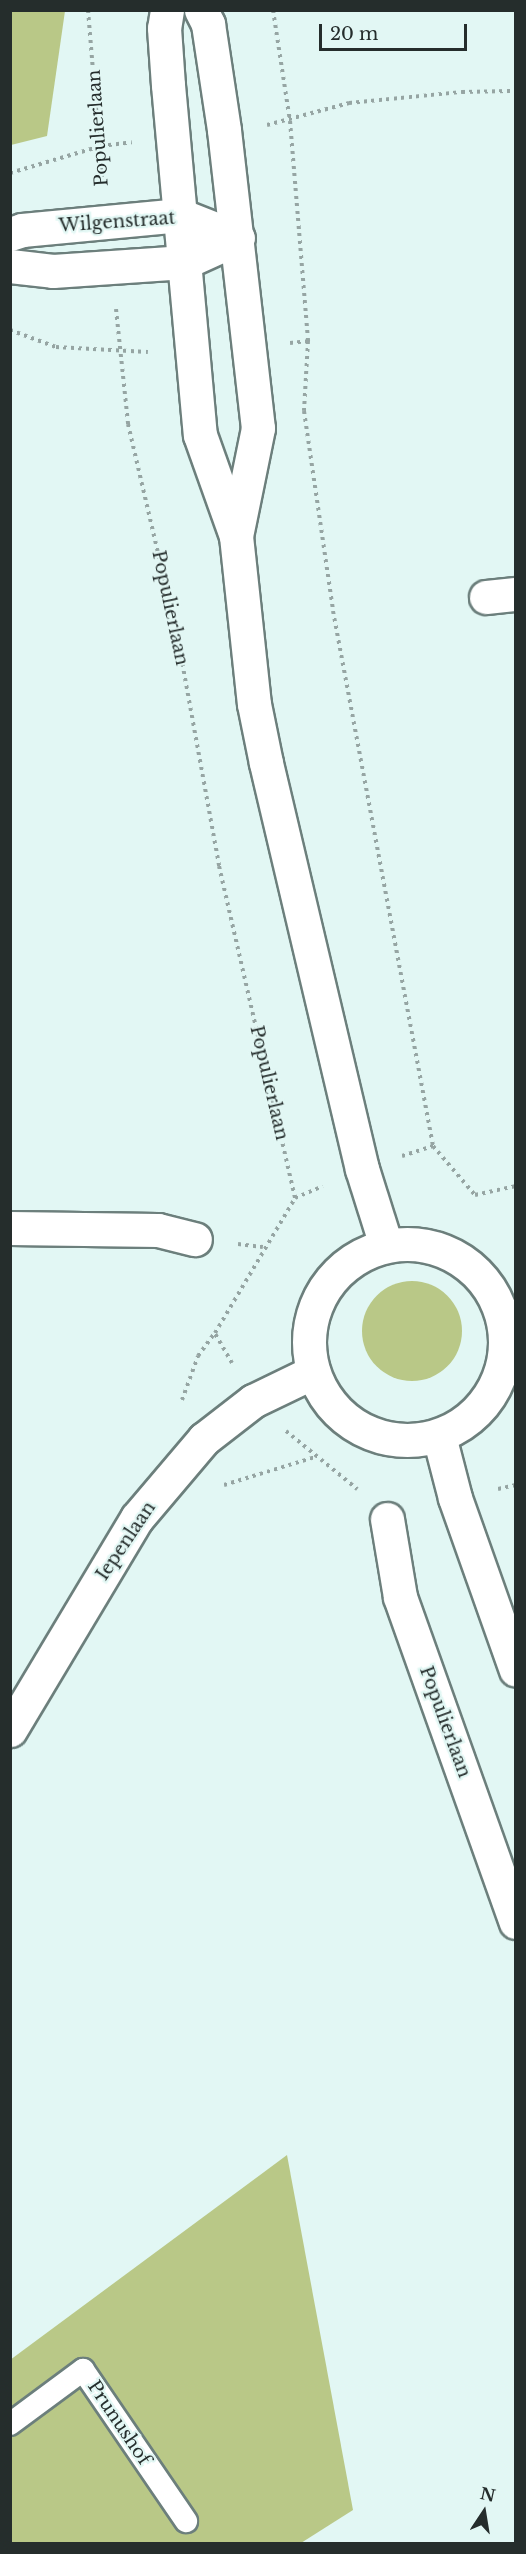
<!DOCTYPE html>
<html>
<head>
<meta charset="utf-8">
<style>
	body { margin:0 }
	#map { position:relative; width:526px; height:2554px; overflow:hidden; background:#e2f7f4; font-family:"Libre Baskerville",serif }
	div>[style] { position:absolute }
	.green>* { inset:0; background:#b9c887 }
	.round { border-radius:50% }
	.path>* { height:4px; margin-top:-2px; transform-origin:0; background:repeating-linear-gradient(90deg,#96a5a3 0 3px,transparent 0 7.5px) }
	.roads { filter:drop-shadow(2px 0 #6c7f7c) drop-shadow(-2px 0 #6c7f7c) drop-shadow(0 2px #6c7f7c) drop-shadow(0 -2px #6c7f7c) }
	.service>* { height:22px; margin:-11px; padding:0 11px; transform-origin:11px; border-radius:11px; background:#fff }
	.minor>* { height:33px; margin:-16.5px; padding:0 16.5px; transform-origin:16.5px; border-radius:16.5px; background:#fff }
	.tertiary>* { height:33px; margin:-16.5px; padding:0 16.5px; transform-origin:16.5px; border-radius:16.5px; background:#fff }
	.tertiary>.ring { margin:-16.5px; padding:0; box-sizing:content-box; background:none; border:33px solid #fff; border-radius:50% }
	span { translate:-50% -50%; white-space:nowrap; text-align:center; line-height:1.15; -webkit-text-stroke:4.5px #e2f7f4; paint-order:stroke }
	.street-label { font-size:18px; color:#252d2c }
	.frame { position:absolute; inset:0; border:12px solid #252d2c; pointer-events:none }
	.north { position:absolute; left:454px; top:2482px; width:60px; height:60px; -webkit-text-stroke:4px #e2f7f4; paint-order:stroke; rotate:12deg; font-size:16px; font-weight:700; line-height:24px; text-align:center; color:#252d2c }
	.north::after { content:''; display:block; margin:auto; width:21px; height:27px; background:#252d2c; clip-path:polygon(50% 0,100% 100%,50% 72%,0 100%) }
	.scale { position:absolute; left:319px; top:24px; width:148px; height:27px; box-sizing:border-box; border:3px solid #252d2c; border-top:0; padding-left:8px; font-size:18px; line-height:21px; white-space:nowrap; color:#252d2c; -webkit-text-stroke:4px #e2f7f4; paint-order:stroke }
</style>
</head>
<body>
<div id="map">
	<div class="green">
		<i style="clip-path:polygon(11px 10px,65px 11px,47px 136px,11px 145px)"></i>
		<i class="round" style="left:362px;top:1281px;width:100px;height:100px"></i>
		<i style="clip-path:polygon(287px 2155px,353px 2510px,301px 2543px,11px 2543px,10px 2360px)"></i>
	</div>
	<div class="path">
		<i style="left:88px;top:10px;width:170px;rotate:85.3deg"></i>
		<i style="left:273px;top:10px;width:112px;rotate:81.3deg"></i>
		<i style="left:290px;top:121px;width:221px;rotate:85.3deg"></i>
		<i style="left:308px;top:341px;width:70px;rotate:93.3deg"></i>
		<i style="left:304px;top:411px;width:202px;rotate:81.7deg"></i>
		<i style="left:333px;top:611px;width:544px;rotate:79.41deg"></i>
		<i style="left:433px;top:1146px;width:65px;rotate:49.4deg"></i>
		<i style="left:475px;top:1195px;width:42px;rotate:-12.4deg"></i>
		<i style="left:267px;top:125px;width:85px;rotate:-15deg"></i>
		<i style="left:349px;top:103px;width:114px;rotate:-5.6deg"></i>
		<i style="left:462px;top:92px;width:54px;rotate:-1.1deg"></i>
		<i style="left:10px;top:173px;width:95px;rotate:-16.5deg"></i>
		<i style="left:101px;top:146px;width:31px;rotate:-7deg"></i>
		<i style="left:116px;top:309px;width:116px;rotate:84deg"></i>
		<i style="left:128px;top:424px;width:216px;rotate:76.9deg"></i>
		<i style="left:177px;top:634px;width:236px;rotate:79.7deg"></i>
		<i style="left:219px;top:866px;width:341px;rotate:77.1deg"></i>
		<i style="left:10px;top:330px;width:49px;rotate:20.3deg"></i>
		<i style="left:56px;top:347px;width:92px;rotate:3.1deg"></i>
		<i style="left:290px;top:343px;width:18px;rotate:-6deg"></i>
		<i style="left:402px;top:1156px;width:33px;rotate:-18deg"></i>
		<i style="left:238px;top:1244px;width:25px;rotate:7deg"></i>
		<i style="left:232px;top:1363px;width:34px;rotate:-120deg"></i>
		<i style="left:215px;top:1333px;width:157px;rotate:-59.3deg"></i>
		<i style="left:295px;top:1198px;width:30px;rotate:-23deg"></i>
		<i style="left:182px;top:1400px;width:47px;rotate:-70deg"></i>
		<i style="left:198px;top:1356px;width:29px;rotate:-54deg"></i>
		<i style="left:286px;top:1431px;width:92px;rotate:39.2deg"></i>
		<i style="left:224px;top:1485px;width:95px;rotate:-17.1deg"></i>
		<i style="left:498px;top:1489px;width:18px;rotate:-13deg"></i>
	</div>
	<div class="roads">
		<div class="service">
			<i style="left:10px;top:2424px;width:91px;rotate:-36.5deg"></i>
			<i style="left:83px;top:2370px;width:183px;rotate:55.7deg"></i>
		</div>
		<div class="minor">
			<i style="left:486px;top:597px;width:30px;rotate:-6deg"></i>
			<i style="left:10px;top:1228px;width:148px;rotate:0.8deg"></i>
			<i style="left:158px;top:1230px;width:38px;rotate:14deg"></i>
			<i style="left:387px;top:1519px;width:79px;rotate:80.5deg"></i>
			<i style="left:400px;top:1597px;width:345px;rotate:70.4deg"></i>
			<i style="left:10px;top:1730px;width:247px;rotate:-59.1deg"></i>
			<i style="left:137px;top:1518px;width:104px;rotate:-49.7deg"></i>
			<i style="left:204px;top:1439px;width:62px;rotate:-37.8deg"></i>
			<i style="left:253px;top:1401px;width:67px;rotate:-25.8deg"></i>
		</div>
		<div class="tertiary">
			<i style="left:167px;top:10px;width:18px;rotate:99deg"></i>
			<i style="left:164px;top:28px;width:57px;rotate:86deg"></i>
			<i style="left:168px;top:85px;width:351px;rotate:84.8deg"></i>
			<i style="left:200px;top:435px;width:107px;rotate:70.4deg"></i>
			<i style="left:236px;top:536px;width:169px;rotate:83.9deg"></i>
			<i style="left:254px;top:704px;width:60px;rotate:78.5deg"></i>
			<i style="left:266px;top:763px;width:417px;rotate:76.7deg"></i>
			<i style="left:362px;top:1169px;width:80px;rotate:72.5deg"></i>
			<i style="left:201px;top:10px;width:16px;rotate:63deg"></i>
			<i style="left:208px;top:24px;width:107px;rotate:81.4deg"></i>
			<i style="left:224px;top:130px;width:300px;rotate:83.5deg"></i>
			<i style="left:258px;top:428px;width:110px;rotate:101.5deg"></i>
			<i style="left:10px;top:234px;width:13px;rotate:-18deg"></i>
			<i style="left:22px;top:230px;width:159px;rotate:-5.4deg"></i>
			<i style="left:180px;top:215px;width:62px;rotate:21.6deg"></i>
			<i style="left:10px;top:266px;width:43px;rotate:6.6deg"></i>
			<i style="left:53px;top:271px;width:132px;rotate:-3.9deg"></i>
			<i style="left:185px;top:262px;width:58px;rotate:-24.4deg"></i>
			<i class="ring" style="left:309px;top:1244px;width:163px;height:163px"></i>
			<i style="left:439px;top:1436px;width:64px;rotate:75.5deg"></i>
			<i style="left:455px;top:1498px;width:182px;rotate:70.5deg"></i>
		</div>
	</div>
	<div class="street-label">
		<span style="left:98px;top:128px;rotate:-94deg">Populierlaan</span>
		<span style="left:117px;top:222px;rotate:-4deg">Wilgenstraat</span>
		<span style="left:170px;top:608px;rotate:78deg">Populierlaan</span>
		<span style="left:269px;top:1083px;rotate:77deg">Populierlaan</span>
		<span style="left:126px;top:1541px;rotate:-56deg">Iepenlaan</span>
		<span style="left:445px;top:1722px;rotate:70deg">Populierlaan</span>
		<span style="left:119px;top:2423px;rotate:56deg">Prunushof</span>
	</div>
	<div class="frame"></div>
	<div class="north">N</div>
	<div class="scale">20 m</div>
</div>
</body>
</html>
